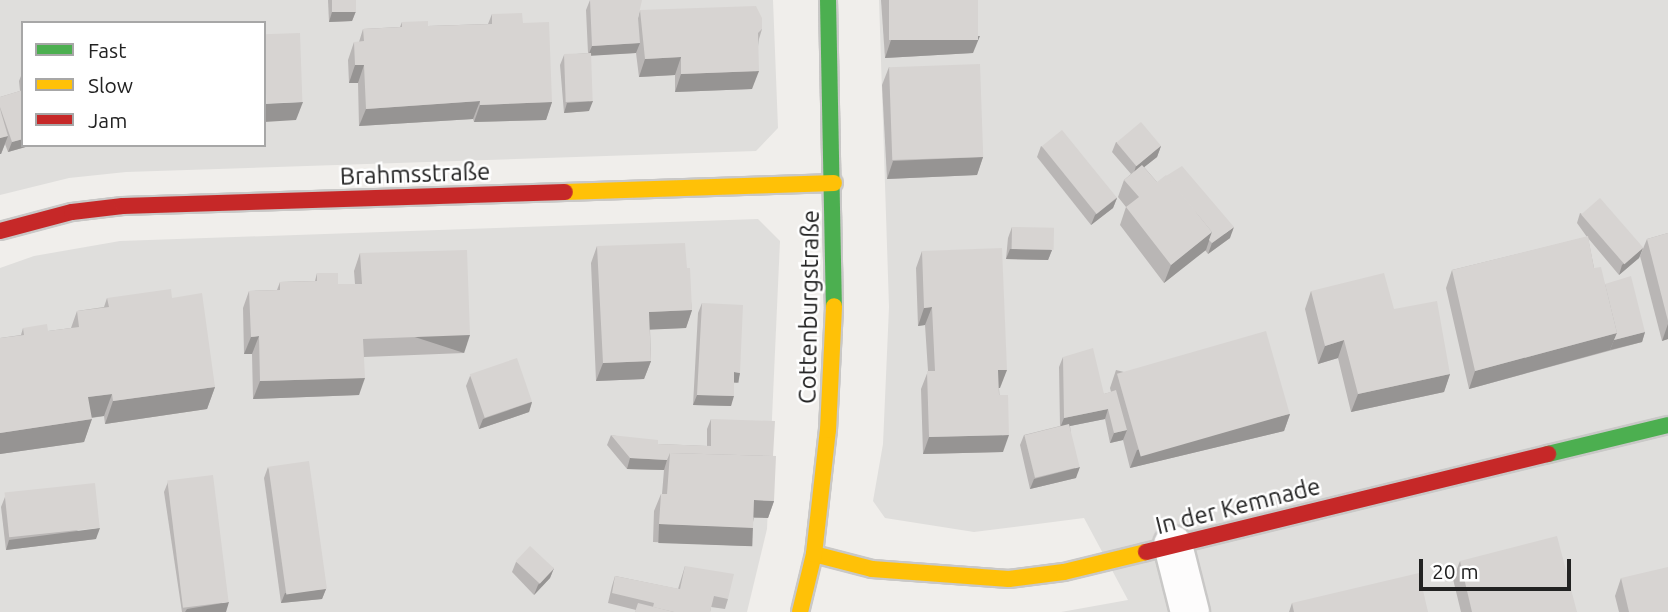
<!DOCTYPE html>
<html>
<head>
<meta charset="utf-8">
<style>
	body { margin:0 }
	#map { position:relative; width:1668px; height:612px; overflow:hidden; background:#f0eeeb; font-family:Ubuntu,sans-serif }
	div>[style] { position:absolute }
	.residential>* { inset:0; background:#dfdedc }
	.roads { filter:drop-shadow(2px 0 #c9c8c7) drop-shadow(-2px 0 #c9c8c7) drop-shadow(0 2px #c9c8c7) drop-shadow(0 -2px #c9c8c7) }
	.street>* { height:38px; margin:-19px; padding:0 19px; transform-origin:19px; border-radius:19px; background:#fdfcfc }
	.fast>* { height:16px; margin:-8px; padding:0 8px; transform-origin:8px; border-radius:8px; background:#4caf50 }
	.slow>* { height:16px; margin:-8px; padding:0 8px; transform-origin:8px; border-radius:8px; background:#ffc107 }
	.jam>* { height:16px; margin:-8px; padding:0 8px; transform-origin:8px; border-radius:8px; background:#c62828 }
	.wall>* { inset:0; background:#b9b6b5 }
	.shaded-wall>* { inset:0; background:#969493; transform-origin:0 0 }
	.building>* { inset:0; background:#d7d4d2; transform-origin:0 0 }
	span { translate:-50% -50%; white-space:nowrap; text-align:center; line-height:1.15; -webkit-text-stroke:5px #fff; paint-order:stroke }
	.street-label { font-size:24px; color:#222 }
	.legend { position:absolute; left:21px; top:21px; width:245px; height:126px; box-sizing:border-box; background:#fff; border:2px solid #a7a7a7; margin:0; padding:9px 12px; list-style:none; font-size:21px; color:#222 }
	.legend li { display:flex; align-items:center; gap:14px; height:35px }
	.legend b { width:35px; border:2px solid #a7a7a7 }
	.scale { position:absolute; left:1419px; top:559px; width:152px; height:32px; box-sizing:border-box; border:4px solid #222; border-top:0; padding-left:9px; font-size:21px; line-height:24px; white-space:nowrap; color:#222; -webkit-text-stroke:5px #fff; paint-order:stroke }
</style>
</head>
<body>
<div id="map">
	<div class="residential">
		<i style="clip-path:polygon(evenodd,0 0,773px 0,778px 128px,756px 151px,126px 172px,69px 178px,0 195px,0 0,23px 23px,264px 23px,264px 145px,23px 145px,23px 23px)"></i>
		<i style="clip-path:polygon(879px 0,1668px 0,1668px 612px,1061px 612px,1128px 600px,1084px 518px,974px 532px,885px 518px,873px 501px,883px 444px,889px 307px)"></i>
		<i style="clip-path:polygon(758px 219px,780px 241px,767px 529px,747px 612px,0 612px,0 268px,34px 256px,120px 241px)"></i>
	</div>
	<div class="roads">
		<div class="street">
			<i style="left:1173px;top:545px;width:69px;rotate:75.8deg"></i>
		</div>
		<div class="fast">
			<i style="left:828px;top:0;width:306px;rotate:88.9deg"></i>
			<i style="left:1548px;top:454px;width:123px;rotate:-13.6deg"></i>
		</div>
		<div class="slow">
			<i style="left:565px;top:192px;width:269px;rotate:-1.9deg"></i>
			<i style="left:814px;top:554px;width:60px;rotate:14.5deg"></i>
			<i style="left:872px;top:569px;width:137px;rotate:4.2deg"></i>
			<i style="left:1009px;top:579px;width:55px;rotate:-7.3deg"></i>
			<i style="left:1064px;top:572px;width:84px;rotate:-13.7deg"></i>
			<i style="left:800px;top:612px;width:60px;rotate:-76.4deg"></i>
			<i style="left:814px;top:554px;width:125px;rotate:-83.6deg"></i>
			<i style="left:828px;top:430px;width:124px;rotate:-87.2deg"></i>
		</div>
		<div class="jam">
			<i style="left:0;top:231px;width:74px;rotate:-14.8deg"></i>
			<i style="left:72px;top:212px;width:51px;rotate:-6.7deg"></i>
			<i style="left:123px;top:206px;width:442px;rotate:-1.8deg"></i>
			<i style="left:1146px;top:552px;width:414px;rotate:-13.7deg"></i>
		</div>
	</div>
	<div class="wall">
		<i style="clip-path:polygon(328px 0,356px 0,356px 11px,352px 21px,329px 22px)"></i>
		<i style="clip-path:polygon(590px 0,638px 18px,640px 10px,762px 29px,759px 39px,752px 89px,675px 92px,675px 75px,639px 77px,636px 53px,591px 55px,589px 111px,564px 113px,560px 65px,564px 55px,588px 53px,586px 10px)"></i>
		<i style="clip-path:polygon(881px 0,978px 0,973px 53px,885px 58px)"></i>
		<i style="clip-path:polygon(492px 14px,523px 23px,552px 102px,546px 120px,474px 122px,473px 119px,359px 126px,358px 83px,349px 83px,348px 60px,354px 42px,359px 42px,363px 29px,400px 27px,402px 22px,428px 26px,488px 24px)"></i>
		<i style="clip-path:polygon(889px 67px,983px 157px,977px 175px,887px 179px,882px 85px)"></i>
		<i style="clip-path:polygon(23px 71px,23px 145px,29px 145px,29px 146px,8px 152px,5px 144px,1px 154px,0 97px,20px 91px,19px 81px)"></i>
		<i style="clip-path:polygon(1116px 142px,1161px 146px,1157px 157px,1144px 167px,1157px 182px,1230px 238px,1208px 254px,1205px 250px,1164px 283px,1120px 225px,1126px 207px,1118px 197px,1124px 180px,1131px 174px,1112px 152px)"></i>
		<i style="clip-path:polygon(1041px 146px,1117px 198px,1113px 208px,1091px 225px,1037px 157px)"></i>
		<i style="clip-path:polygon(1580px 213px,1643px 248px,1639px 258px,1619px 275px,1588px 238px,1594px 268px,1605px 284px,1645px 332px,1642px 342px,1469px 389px,1446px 288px,1452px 270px,1587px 237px,1577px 223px)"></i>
		<i style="clip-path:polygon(1012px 227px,1052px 250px,1048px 260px,1006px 259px,1008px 238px)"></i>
		<i style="clip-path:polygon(1668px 233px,1668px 339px,1662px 341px,1640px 256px,1647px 239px)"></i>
		<i style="clip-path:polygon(597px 246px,687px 268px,692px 310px,686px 328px,650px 329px,651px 361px,644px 379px,596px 381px,591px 263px)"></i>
		<i style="clip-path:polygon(922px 251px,1000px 388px,999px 388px,1003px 452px,923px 454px,921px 389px,928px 371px,925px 325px,918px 326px,916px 268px)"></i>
		<i style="clip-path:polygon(360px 253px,464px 353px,364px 357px,359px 395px,253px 399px,252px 354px,244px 354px,243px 308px,249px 291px,277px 290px,280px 282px,315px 281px,317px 273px,338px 284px,355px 284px,354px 271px)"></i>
		<i style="clip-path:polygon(1311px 291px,1394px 309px,1450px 374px,1444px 392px,1351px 412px,1338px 358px,1318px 364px,1305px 309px)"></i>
		<i style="clip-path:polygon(107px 298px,172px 298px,215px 387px,207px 409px,105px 424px,104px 416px,92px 418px,84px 442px,0 454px,0 338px,21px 335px,23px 328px,48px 331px,71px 328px,77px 311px,104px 307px)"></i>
		<i style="clip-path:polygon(702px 303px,740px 373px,737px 383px,734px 383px,731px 406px,693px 405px,698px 313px)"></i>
		<i style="clip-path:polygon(1063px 357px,1104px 394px,1111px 392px,1110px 388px,1116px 370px,1290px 414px,1284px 431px,1130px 468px,1123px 440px,1110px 443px,1105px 419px,1070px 426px,1076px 478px,1030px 489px,1020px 445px,1024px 435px,1060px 426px,1059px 367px)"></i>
		<i style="clip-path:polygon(470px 376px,532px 402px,529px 412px,479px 429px,466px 386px)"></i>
		<i style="clip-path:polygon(711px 419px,773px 456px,774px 501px,768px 518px,754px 518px,747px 546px,653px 542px,654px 511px,661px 494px,662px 494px,664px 470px,627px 469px,607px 445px,611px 435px,658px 444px,707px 446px,707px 429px)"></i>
		<i style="clip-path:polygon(268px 467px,326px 589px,322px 599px,281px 603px,264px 478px)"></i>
		<i style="clip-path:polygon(168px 482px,226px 612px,182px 612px,164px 492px)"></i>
		<i style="clip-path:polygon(5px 497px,96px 539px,6px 550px,1px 507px)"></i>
		<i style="clip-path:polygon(1460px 561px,1577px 612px,1461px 612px,1453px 579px)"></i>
		<i style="clip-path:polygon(516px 562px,554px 568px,550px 578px,534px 595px,512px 572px)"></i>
		<i style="clip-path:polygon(685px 566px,728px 599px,725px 609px,711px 607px,710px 612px,635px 612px,636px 610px,608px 603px,612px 586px,615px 576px,678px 589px)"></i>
		<i style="clip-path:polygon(1621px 578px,1668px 612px,1619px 612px,1615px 596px)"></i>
		<i style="clip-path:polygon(1292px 603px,1428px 612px,1289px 612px)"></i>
	</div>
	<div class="shaded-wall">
		<i style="clip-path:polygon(356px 11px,352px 21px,329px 22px,332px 12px)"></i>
		<i style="clip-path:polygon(980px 36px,973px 53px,885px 58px,891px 40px)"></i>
		<i style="clip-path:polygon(640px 43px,636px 53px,588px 56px,592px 46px)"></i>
		<i style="clip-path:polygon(681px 57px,675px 75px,639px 77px,645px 59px)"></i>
		<i style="clip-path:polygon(355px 65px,364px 65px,358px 83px,349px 83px)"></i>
		<i style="clip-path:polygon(759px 71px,752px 89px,675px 92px,681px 74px)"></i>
		<i style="clip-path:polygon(480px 101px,473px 119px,359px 126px,366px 109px)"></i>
		<i style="clip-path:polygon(593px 101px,589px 111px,564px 113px,567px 103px)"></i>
		<i style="clip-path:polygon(303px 102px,296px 120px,264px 122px,264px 104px)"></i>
		<i style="clip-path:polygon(552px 102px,546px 120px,474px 122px,480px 105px)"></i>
		<i style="clip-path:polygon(8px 136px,1px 154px,0 154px,0 138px)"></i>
		<i style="clip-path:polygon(23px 139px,23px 145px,29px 145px,29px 146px,8px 152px,12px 142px)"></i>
		<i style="clip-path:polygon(1161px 146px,1157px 157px,1133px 176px,1136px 166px)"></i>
		<i style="clip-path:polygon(983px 157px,977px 175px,887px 179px,893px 161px)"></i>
		<i style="clip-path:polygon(1117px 198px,1113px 208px,1091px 225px,1095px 215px)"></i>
		<i style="clip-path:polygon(1234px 227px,1230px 238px,1208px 254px,1212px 243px)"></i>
		<i style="clip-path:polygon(1212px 232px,1206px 250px,1164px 283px,1171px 265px)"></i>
		<i style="clip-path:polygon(1643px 248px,1639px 258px,1619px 275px,1622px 265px)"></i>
		<i style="clip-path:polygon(1010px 249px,1052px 250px,1048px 260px,1006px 259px)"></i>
		<i style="clip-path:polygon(932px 307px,925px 325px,918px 326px,924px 308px)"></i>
		<i style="clip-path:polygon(692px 310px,686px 328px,643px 330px,649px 312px)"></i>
		<i style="clip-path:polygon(1668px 324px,1668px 339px,1662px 341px)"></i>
		<i style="clip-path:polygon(1645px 332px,1642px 342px,1610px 350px,1614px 340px)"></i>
		<i style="clip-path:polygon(1617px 333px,1610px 350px,1469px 389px,1475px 371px)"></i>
		<i style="left:470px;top:335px;width:19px;height:107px;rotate:108deg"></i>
		<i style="clip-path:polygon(259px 336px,252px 354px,244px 354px,251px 337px)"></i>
		<i style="clip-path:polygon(1344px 340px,1338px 358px,1318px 364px,1325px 346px)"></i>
		<i style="clip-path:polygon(651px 361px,644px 379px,596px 381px,603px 363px)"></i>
		<i style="clip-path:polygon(998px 370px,1007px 370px,1000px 388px,991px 388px)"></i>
		<i style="left:734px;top:372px;width:6px;height:10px;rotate:9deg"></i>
		<i style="clip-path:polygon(1450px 374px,1444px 392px,1351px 412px,1358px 394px)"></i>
		<i style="clip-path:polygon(365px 378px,359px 395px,253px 399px,260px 381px)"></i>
		<i style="clip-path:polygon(215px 387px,207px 409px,105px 424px,113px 401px)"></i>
		<i style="clip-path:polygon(112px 394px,104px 416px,80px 419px,88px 397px)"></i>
		<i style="clip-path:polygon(697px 395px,734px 396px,731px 406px,693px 405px)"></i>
		<i style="clip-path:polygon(532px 402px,529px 412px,479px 429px,483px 419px)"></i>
		<i style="clip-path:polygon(1108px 409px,1105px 419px,1060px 428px,1064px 418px)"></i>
		<i style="clip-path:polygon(1290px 414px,1284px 431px,1130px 468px,1137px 450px)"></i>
		<i style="clip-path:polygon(92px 419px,84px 442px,0 454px,0 433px)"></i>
		<i style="clip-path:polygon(1127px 430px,1123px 440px,1110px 443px,1114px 433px)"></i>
		<i style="clip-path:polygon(1009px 435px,1003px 452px,923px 454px,929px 437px)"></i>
		<i style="clip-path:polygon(630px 458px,667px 460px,664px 470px,627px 469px)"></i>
		<i style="clip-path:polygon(1080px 467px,1076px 478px,1030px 489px,1034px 479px)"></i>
		<i style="clip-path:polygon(754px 500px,774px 501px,768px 518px,747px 517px)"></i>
		<i style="left:659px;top:524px;width:94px;height:19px;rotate:2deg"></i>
		<i style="clip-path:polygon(100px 528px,96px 539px,6px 550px,9px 540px)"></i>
		<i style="clip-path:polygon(554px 568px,550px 578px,534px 595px,538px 585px)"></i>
		<i style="clip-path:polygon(326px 589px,322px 599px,281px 603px,285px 593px)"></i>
		<i style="clip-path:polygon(229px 602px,226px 612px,185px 612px,187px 609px)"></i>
	</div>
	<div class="building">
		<i style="left:332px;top:0;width:24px;height:12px"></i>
		<i style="clip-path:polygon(590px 0,642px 0,638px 18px,640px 43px,592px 46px)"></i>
		<i style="left:889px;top:0;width:89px;height:40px"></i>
		<i style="clip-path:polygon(756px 6px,762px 18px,762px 29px,758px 33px,759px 71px,681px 74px,681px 57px,645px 59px,640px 10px)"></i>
		<i style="clip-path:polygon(522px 13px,523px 23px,549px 22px,552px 102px,480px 105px,480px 101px,366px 109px,364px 65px,355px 65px,354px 42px,364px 41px,363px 29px,402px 27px,402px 22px,428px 21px,428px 26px,492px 24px,492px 14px)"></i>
		<i style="left:300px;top:33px;width:69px;height:36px;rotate:88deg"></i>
		<i style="left:591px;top:53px;width:48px;height:27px;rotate:88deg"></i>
		<i style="left:980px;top:64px;width:93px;height:91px;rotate:88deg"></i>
		<i style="clip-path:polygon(23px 90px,23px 139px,12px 142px,0 107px,0 97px)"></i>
		<i style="clip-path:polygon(0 109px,8px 136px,0 138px)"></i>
		<i style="left:1141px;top:122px;width:31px;height:32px;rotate:50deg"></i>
		<i style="left:1062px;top:130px;width:87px;height:26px;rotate:51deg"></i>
		<i style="clip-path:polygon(1142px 165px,1157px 182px,1166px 175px,1212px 232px,1171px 265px,1126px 207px,1139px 197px,1124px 180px)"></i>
		<i style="clip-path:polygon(1182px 166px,1234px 227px,1212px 243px,1209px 240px,1212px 232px,1166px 176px)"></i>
		<i style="left:1600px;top:198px;width:66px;height:25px;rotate:49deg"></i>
		<i style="left:1012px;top:227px;width:42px;height:22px;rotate:1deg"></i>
		<i style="clip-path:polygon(1668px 233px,1668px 321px,1647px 239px)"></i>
		<i style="clip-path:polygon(1588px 236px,1594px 268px,1601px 267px,1617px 333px,1475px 371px,1452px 270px)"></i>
		<i style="clip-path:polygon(685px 243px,687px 268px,690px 268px,692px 310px,649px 312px,651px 361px,603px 363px,597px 246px)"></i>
		<i style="clip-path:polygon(1002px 248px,1007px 370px,998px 370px,999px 395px,1008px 395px,1009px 435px,929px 437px,927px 371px,935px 371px,932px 307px,924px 308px,922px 251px)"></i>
		<i style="clip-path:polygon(467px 250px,470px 335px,363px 339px,365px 378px,260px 381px,259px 336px,251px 337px,249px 291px,280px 290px,280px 282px,317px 281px,317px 273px,338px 273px,338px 284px,362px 284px,360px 253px)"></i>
		<i style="clip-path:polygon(1384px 273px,1394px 309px,1437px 301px,1450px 374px,1358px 394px,1344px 340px,1325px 346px,1311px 291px)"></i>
		<i style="clip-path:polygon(1631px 276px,1645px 332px,1614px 340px,1617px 333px,1605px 284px)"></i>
		<i style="clip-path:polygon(171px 289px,172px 298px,202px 293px,215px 387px,113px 401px,112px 394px,88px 397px,92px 419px,0 433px,0 338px,24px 335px,23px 328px,47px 324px,48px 331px,79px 327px,77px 311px,109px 307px,107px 298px)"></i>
		<i style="clip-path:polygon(702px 303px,743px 305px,740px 373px,734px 372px,734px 396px,697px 395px)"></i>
		<i style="left:1266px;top:331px;width:86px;height:155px;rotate:74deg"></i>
		<i style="clip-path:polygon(1093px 348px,1104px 394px,1116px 390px,1127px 430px,1114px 433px,1108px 409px,1064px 418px,1063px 357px)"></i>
		<i style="left:517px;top:358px;width:46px;height:50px;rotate:71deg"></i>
		<i style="clip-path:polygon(711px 419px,775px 421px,773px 456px,670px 453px,667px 460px,630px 458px,611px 435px,658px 440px,658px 444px,711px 446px)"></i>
		<i style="left:1069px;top:424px;width:44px;height:46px;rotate:76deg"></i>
		<i style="clip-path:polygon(670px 453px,776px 456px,774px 501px,754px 500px,753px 528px,659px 524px,661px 494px,667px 494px)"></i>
		<i style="left:309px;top:461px;width:129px;height:41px;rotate:82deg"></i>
		<i style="left:213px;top:475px;width:128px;height:46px;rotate:83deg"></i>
		<i style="left:95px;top:483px;width:45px;height:91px;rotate:84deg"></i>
		<i style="clip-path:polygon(1557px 536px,1577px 612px,1472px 612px,1460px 561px)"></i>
		<i style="left:530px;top:546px;width:33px;height:21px;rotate:43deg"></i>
		<i style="clip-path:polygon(685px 566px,734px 574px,728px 599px,714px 596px,710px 612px,674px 612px,653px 607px,654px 603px,612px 593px,615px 576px,680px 589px)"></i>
		<i style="clip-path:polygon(1668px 567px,1668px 612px,1629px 612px,1621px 578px)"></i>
		<i style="clip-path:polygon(1419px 573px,1428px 612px,1294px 612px,1292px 603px)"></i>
		<i style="clip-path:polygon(638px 603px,674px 612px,635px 612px)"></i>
	</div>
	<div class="street-label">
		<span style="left:415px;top:174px;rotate:-2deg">Brahmsstraße</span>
		<span style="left:809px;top:307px;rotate:-89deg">Cottenburgstraße</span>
		<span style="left:1238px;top:506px;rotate:-14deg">In der Kemnade</span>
	</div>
	<ul class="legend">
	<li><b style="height:9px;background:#4caf50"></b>Fast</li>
	<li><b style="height:9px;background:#ffc107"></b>Slow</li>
	<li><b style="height:9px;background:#c62828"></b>Jam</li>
	</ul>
	<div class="scale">20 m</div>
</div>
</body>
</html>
